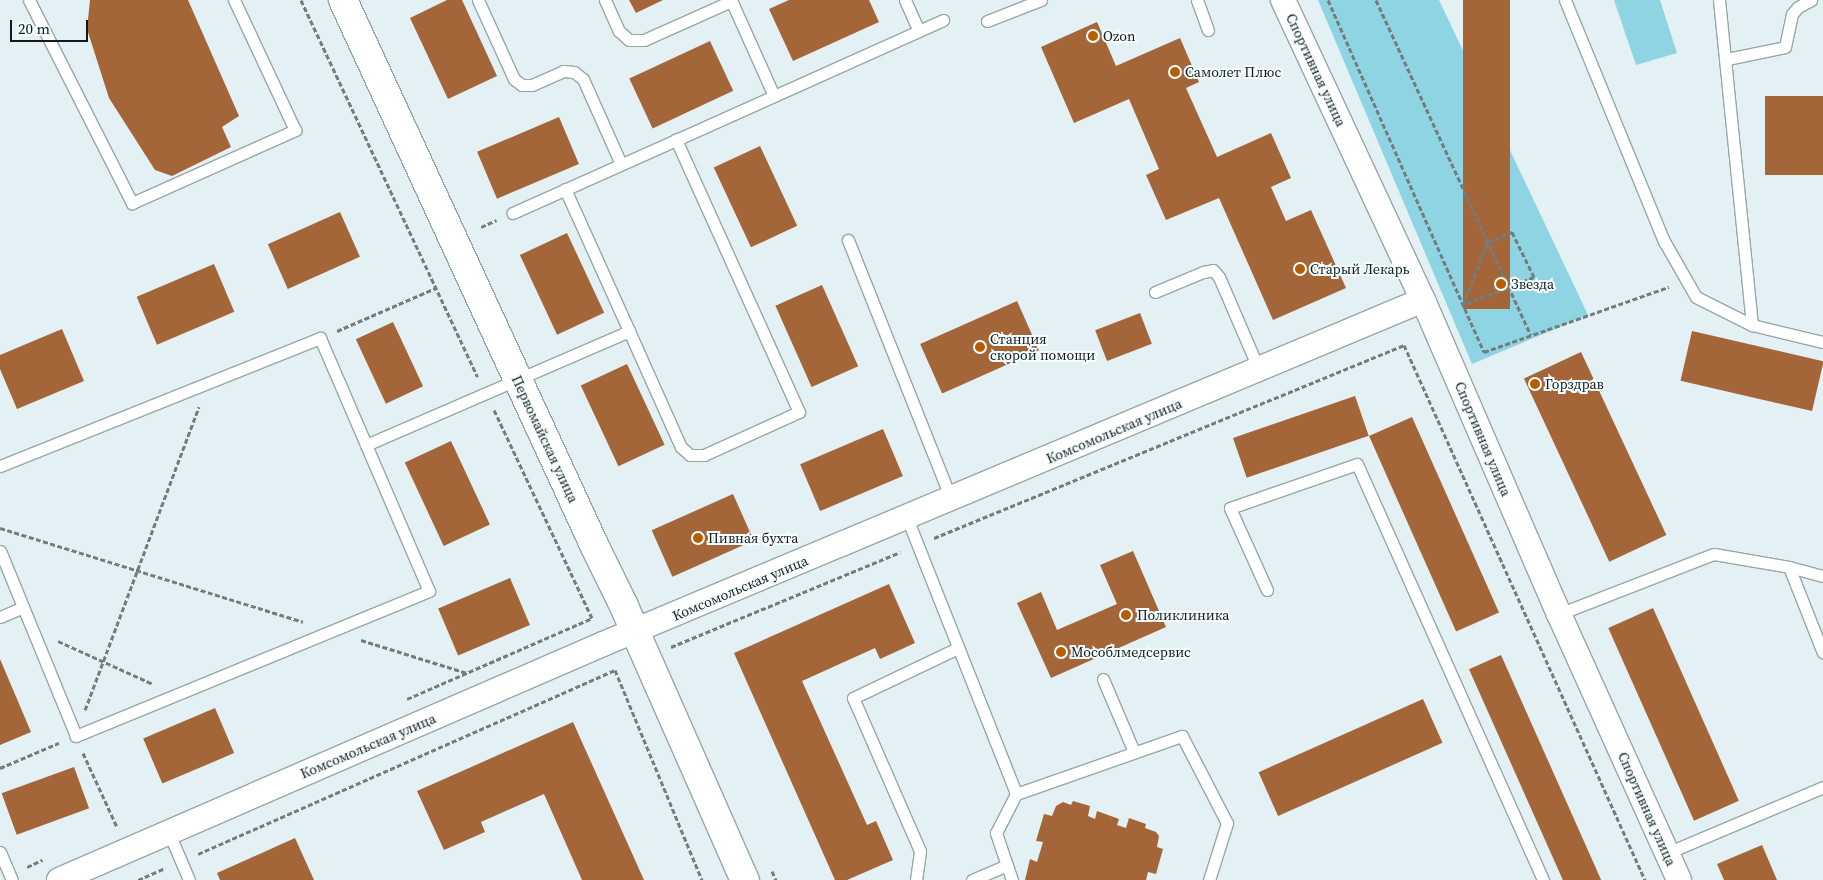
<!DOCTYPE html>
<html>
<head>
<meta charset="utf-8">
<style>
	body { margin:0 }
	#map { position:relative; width:1823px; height:880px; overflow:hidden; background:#e3f0f4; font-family:"Source Serif 4",serif }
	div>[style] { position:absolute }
	.green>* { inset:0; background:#8fd4e3 }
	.building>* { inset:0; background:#a46539; transform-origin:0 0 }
	.path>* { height:3px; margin-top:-1.5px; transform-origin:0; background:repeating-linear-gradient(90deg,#737c7e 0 5px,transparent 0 7.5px) }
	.roads { filter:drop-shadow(1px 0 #99a6a9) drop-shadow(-1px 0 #99a6a9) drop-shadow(0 1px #99a6a9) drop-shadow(0 -1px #99a6a9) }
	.service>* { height:11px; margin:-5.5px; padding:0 5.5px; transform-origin:5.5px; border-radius:5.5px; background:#fff }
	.minor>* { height:24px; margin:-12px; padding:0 12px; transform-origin:12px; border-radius:12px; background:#fff }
	.tertiary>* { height:28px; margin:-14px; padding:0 14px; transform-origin:14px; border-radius:14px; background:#fff }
	.dots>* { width:14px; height:14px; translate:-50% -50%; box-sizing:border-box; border:2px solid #f4fdfe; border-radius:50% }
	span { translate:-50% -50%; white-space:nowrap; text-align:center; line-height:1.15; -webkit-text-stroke:4px #f4fdfe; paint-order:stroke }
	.poi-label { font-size:14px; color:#14191a }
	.left { translate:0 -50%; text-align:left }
	.street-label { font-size:14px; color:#14191a }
	.scale { position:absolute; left:10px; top:20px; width:78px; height:22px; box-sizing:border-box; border:2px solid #14191a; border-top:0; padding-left:6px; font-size:15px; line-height:18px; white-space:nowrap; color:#14191a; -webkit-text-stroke:4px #f4fdfe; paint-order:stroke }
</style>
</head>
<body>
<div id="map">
	<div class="green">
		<i style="clip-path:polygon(1318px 0,1439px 0,1588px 315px,1472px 364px)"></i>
		<i style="clip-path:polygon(1614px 0,1660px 0,1677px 53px,1636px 65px)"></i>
	</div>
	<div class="building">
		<i style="clip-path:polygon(90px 0,188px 0,239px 116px,222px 127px,231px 147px,172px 176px,155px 170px,109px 98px,87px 29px)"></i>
		<i style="clip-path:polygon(447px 0,462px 0,497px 76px,448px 99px,410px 18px)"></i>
		<i style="clip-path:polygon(629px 0,663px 0,636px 13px)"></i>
		<i style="clip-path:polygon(789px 0,869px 0,879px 22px,793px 61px,769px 9px)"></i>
		<i style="left:1463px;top:0;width:47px;height:309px"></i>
		<i style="clip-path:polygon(1097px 22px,1116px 66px,1180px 38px,1199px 82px,1186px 88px,1217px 157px,1271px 133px,1291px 178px,1271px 187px,1286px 221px,1311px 210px,1346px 288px,1273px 320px,1219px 198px,1166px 220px,1146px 175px,1159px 169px,1129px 99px,1074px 123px,1041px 47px)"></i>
		<i style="left:710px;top:41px;width:55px;height:89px;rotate:65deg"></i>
		<i style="left:1823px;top:96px;width:79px;height:58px;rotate:90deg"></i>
		<i style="left:559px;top:117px;width:51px;height:89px;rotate:67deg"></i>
		<i style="left:760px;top:146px;width:88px;height:51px;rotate:65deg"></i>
		<i style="left:340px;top:212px;width:49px;height:79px;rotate:66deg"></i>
		<i style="left:567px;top:233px;width:88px;height:52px;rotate:65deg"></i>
		<i style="left:214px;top:264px;width:52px;height:84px;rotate:67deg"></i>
		<i style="left:822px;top:285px;width:89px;height:51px;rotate:66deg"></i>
		<i style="left:1017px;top:301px;width:54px;height:106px;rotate:66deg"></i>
		<i style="left:1140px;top:313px;width:33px;height:48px;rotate:69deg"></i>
		<i style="left:393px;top:322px;width:71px;height:41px;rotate:65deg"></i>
		<i style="clip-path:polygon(62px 329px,84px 381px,17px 409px,0 369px,0 355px)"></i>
		<i style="left:1692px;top:331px;width:135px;height:51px;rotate:13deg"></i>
		<i style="left:1581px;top:352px;width:202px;height:63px;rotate:65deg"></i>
		<i style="left:627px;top:364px;width:89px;height:51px;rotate:65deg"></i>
		<i style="left:1355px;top:396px;width:42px;height:129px;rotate:71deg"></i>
		<i style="left:1412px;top:417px;width:214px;height:47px;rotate:66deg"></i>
		<i style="left:883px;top:429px;width:51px;height:90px;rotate:67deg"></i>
		<i style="left:451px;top:441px;width:92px;height:51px;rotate:65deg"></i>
		<i style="left:733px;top:494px;width:51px;height:89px;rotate:66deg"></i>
		<i style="clip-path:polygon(1133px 551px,1166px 627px,1051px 678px,1017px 603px,1041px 592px,1057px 630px,1117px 604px,1100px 565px)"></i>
		<i style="left:510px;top:578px;width:51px;height:78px;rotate:67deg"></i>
		<i style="clip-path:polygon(889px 584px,915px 643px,880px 659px,875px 648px,802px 681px,867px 825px,876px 821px,893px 860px,847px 880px,835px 880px,734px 653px)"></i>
		<i style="left:1653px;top:608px;width:211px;height:49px;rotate:66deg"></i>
		<i style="left:1501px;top:655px;width:246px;height:35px;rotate:66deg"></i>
		<i style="clip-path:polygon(0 659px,31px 732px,0 745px)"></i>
		<i style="left:1423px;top:699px;width:48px;height:180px;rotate:66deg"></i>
		<i style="left:215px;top:708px;width:49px;height:78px;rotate:67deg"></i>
		<i style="clip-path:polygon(573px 722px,644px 880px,582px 880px,544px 794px,481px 822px,485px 832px,444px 850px,417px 791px)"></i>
		<i style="left:74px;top:767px;width:44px;height:77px;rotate:70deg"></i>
		<i style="clip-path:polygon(1073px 801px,1090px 806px,1088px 816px,1095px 819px,1097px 811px,1119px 819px,1117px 825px,1126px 828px,1129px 818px,1146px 824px,1145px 828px,1156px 832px,1159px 836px,1157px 847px,1163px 849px,1156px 874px,1148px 872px,1146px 880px,1025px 880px,1030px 859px,1037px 862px,1043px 842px,1036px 841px,1044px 814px,1052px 816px,1056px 806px,1063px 802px,1071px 805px)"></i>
		<i style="clip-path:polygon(295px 838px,314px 880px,220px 880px,217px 873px)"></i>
		<i style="clip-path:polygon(1762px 845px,1777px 880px,1724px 880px,1717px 864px)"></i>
	</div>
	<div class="path">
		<i style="left:301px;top:0;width:416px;rotate:64.9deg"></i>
		<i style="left:1328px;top:0;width:385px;rotate:66.1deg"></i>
		<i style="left:1484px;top:352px;width:196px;rotate:-19.4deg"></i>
		<i style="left:1376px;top:0;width:369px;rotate:65.2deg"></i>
		<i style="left:481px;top:227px;width:17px;rotate:-24deg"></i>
		<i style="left:1512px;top:232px;width:50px;rotate:63.9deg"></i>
		<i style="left:1534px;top:277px;width:76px;rotate:158.5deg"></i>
		<i style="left:1463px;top:305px;width:68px;rotate:-68.4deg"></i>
		<i style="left:1488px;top:242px;width:26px;rotate:-23deg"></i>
		<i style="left:337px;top:331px;width:108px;rotate:-23.5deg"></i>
		<i style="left:0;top:528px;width:317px;rotate:17.2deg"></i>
		<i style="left:934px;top:538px;width:508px;rotate:-22.32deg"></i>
		<i style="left:1404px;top:345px;width:587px;rotate:65.75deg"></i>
		<i style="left:361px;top:640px;width:111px;rotate:17.3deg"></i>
		<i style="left:58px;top:641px;width:104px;rotate:24.4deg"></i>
		<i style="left:671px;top:647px;width:248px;rotate:-22.5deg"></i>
		<i style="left:407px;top:699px;width:202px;rotate:-23.6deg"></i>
		<i style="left:592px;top:618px;width:230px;rotate:-115.2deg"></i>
		<i style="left:85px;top:710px;width:324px;rotate:-69.4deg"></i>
		<i style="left:83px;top:753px;width:81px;rotate:65.3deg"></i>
		<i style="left:0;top:768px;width:64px;rotate:-23deg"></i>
		<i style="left:198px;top:854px;width:456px;rotate:-23.8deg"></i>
		<i style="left:615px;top:670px;width:227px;rotate:67.5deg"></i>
		<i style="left:27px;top:867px;width:17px;rotate:-25deg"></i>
		<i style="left:772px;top:871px;width:10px;rotate:66deg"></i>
		<i style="left:138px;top:880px;width:30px;rotate:-24deg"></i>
	</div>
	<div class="roads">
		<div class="service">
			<i style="left:29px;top:0;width:228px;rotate:63.1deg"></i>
			<i style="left:132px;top:203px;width:179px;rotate:-24.1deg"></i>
			<i style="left:295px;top:130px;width:144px;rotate:-115.1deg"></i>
			<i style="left:478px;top:0;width:87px;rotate:65.5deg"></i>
			<i style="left:514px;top:79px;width:10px;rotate:37deg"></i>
			<i style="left:522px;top:85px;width:10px"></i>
			<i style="left:532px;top:85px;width:34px;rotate:-24deg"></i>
			<i style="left:563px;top:71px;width:11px;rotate:5deg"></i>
			<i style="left:574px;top:72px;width:11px;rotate:38deg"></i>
			<i style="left:583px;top:79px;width:93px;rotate:65.9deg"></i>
			<i style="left:605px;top:0;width:34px;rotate:66deg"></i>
			<i style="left:619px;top:31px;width:13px;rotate:42deg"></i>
			<i style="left:629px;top:40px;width:15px"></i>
			<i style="left:644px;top:40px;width:95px;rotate:-24.1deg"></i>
			<i style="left:731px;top:0;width:105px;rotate:65.9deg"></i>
			<i style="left:905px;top:0;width:34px;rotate:66deg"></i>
			<i style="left:1197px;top:0;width:32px;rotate:70deg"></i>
			<i style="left:1565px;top:0;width:261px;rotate:67.7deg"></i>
			<i style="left:1664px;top:241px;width:64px;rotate:60.3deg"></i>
			<i style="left:1696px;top:297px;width:63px;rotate:26.6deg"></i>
			<i style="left:1752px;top:325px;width:73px;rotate:13.5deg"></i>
			<i style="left:1719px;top:0;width:327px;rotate:84.2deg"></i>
			<i style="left:987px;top:21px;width:58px;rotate:-21.3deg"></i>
			<i style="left:1727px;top:59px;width:59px;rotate:-11.7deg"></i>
			<i style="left:1785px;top:47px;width:34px;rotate:-78deg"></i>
			<i style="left:1792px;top:14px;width:9px;rotate:-49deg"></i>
			<i style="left:1798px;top:7px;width:15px;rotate:-28deg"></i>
			<i style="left:676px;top:140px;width:293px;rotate:-24.2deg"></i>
			<i style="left:565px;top:189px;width:156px;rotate:65.7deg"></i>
			<i style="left:848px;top:240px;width:279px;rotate:68.3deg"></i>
			<i style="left:1155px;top:292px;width:52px;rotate:-22.6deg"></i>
			<i style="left:1203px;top:272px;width:10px;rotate:-11deg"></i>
			<i style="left:1213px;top:270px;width:9px;rotate:49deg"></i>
			<i style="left:1219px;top:277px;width:101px;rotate:66.7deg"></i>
			<i style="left:366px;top:445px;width:287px;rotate:-23.4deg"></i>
			<i style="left:629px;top:331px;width:127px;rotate:65.9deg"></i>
			<i style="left:681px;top:447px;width:12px;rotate:42deg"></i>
			<i style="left:690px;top:455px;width:14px"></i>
			<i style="left:704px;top:455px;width:104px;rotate:-24.4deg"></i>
			<i style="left:799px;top:412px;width:299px;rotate:-114.3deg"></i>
			<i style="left:676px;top:140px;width:179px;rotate:155.9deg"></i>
			<i style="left:0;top:466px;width:345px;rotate:-21.8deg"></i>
			<i style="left:320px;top:338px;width:275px;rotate:66.7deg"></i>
			<i style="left:429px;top:591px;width:382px;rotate:157.7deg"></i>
			<i style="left:76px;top:736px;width:200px;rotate:-112.3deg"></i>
			<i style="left:907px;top:518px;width:297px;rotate:68.4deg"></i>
			<i style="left:1789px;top:567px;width:35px;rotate:15deg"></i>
			<i style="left:1267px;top:590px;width:90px;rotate:-114.3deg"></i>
			<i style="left:1230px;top:508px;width:134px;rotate:-19.1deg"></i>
			<i style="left:1357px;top:464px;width:456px;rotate:65.9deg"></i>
			<i style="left:1559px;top:614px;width:166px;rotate:-21.2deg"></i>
			<i style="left:1714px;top:554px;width:76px;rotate:9.8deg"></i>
			<i style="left:1789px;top:567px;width:92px;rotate:68.4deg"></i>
			<i style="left:0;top:617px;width:25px;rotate:-23deg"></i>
			<i style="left:1103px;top:679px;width:79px;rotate:67deg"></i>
			<i style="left:169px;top:833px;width:51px;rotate:66.9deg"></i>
			<i style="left:0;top:852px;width:30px;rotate:67deg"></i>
			<i style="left:1667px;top:853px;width:169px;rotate:-22.9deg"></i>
			<i style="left:916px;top:880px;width:29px;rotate:-82deg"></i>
			<i style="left:920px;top:851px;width:167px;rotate:-113.6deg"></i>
			<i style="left:853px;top:698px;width:116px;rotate:-25.5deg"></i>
			<i style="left:972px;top:880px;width:38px;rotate:-23deg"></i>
			<i style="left:1012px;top:880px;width:50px;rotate:-108.8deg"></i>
			<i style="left:996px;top:833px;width:44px;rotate:-62.9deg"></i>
			<i style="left:1016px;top:794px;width:176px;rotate:-19.3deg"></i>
			<i style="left:1182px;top:736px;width:98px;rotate:62.7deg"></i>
			<i style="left:1227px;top:823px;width:60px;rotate:107.5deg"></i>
		</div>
		<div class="minor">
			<i style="left:1283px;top:0;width:331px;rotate:65deg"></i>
			<i style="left:1423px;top:300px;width:342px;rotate:66.6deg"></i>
			<i style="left:1559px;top:614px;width:292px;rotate:65.7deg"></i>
			<i style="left:59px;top:880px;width:593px;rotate:-23.45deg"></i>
			<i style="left:603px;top:644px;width:889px;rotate:-22.76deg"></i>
		</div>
		<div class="tertiary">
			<i style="left:343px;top:0;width:602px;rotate:65.26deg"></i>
			<i style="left:595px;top:547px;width:64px;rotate:63.8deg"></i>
			<i style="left:623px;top:604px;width:302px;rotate:66.2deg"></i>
		</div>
	</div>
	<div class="dots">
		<i style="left:1093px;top:36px;background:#b95d05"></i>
		<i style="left:1175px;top:72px;background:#b95d05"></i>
		<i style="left:1300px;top:269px;background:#b95d05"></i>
		<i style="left:1501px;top:284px;background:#b95d05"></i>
		<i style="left:980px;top:347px;background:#b95d05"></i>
		<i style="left:1535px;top:384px;background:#b95d05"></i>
		<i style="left:698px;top:538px;background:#b95d05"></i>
		<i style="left:1126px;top:615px;background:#b95d05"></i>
		<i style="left:1061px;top:652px;background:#b95d05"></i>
	</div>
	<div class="poi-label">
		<span class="left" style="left:1103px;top:36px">Ozon</span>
		<span class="left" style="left:1185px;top:72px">Самолет Плюс</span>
		<span class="left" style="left:1310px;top:269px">Старый Лекарь</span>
		<span class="left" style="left:1511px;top:284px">Звезда</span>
		<span class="left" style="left:990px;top:347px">Станция<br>скорой помощи</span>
		<span class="left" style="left:1545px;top:384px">Горздрав</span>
		<span class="left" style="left:708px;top:538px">Пивная бухта</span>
		<span class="left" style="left:1137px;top:615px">Поликлиника</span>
		<span class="left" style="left:1071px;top:652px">Мособлмедсервис</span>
	</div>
	<div class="street-label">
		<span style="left:1316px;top:70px;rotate:65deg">Спортивная улица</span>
		<span style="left:1114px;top:431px;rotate:-23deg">Комсомольская улица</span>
		<span style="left:545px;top:439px;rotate:65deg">Первомайская улица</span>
		<span style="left:1483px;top:439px;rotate:67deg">Спортивная улица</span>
		<span style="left:740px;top:588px;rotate:-23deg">Комсомольская улица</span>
		<span style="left:368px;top:746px;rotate:-23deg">Комсомольская улица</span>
		<span style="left:1647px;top:809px;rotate:66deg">Спортивная улица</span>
	</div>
	<div class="scale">20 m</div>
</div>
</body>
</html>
